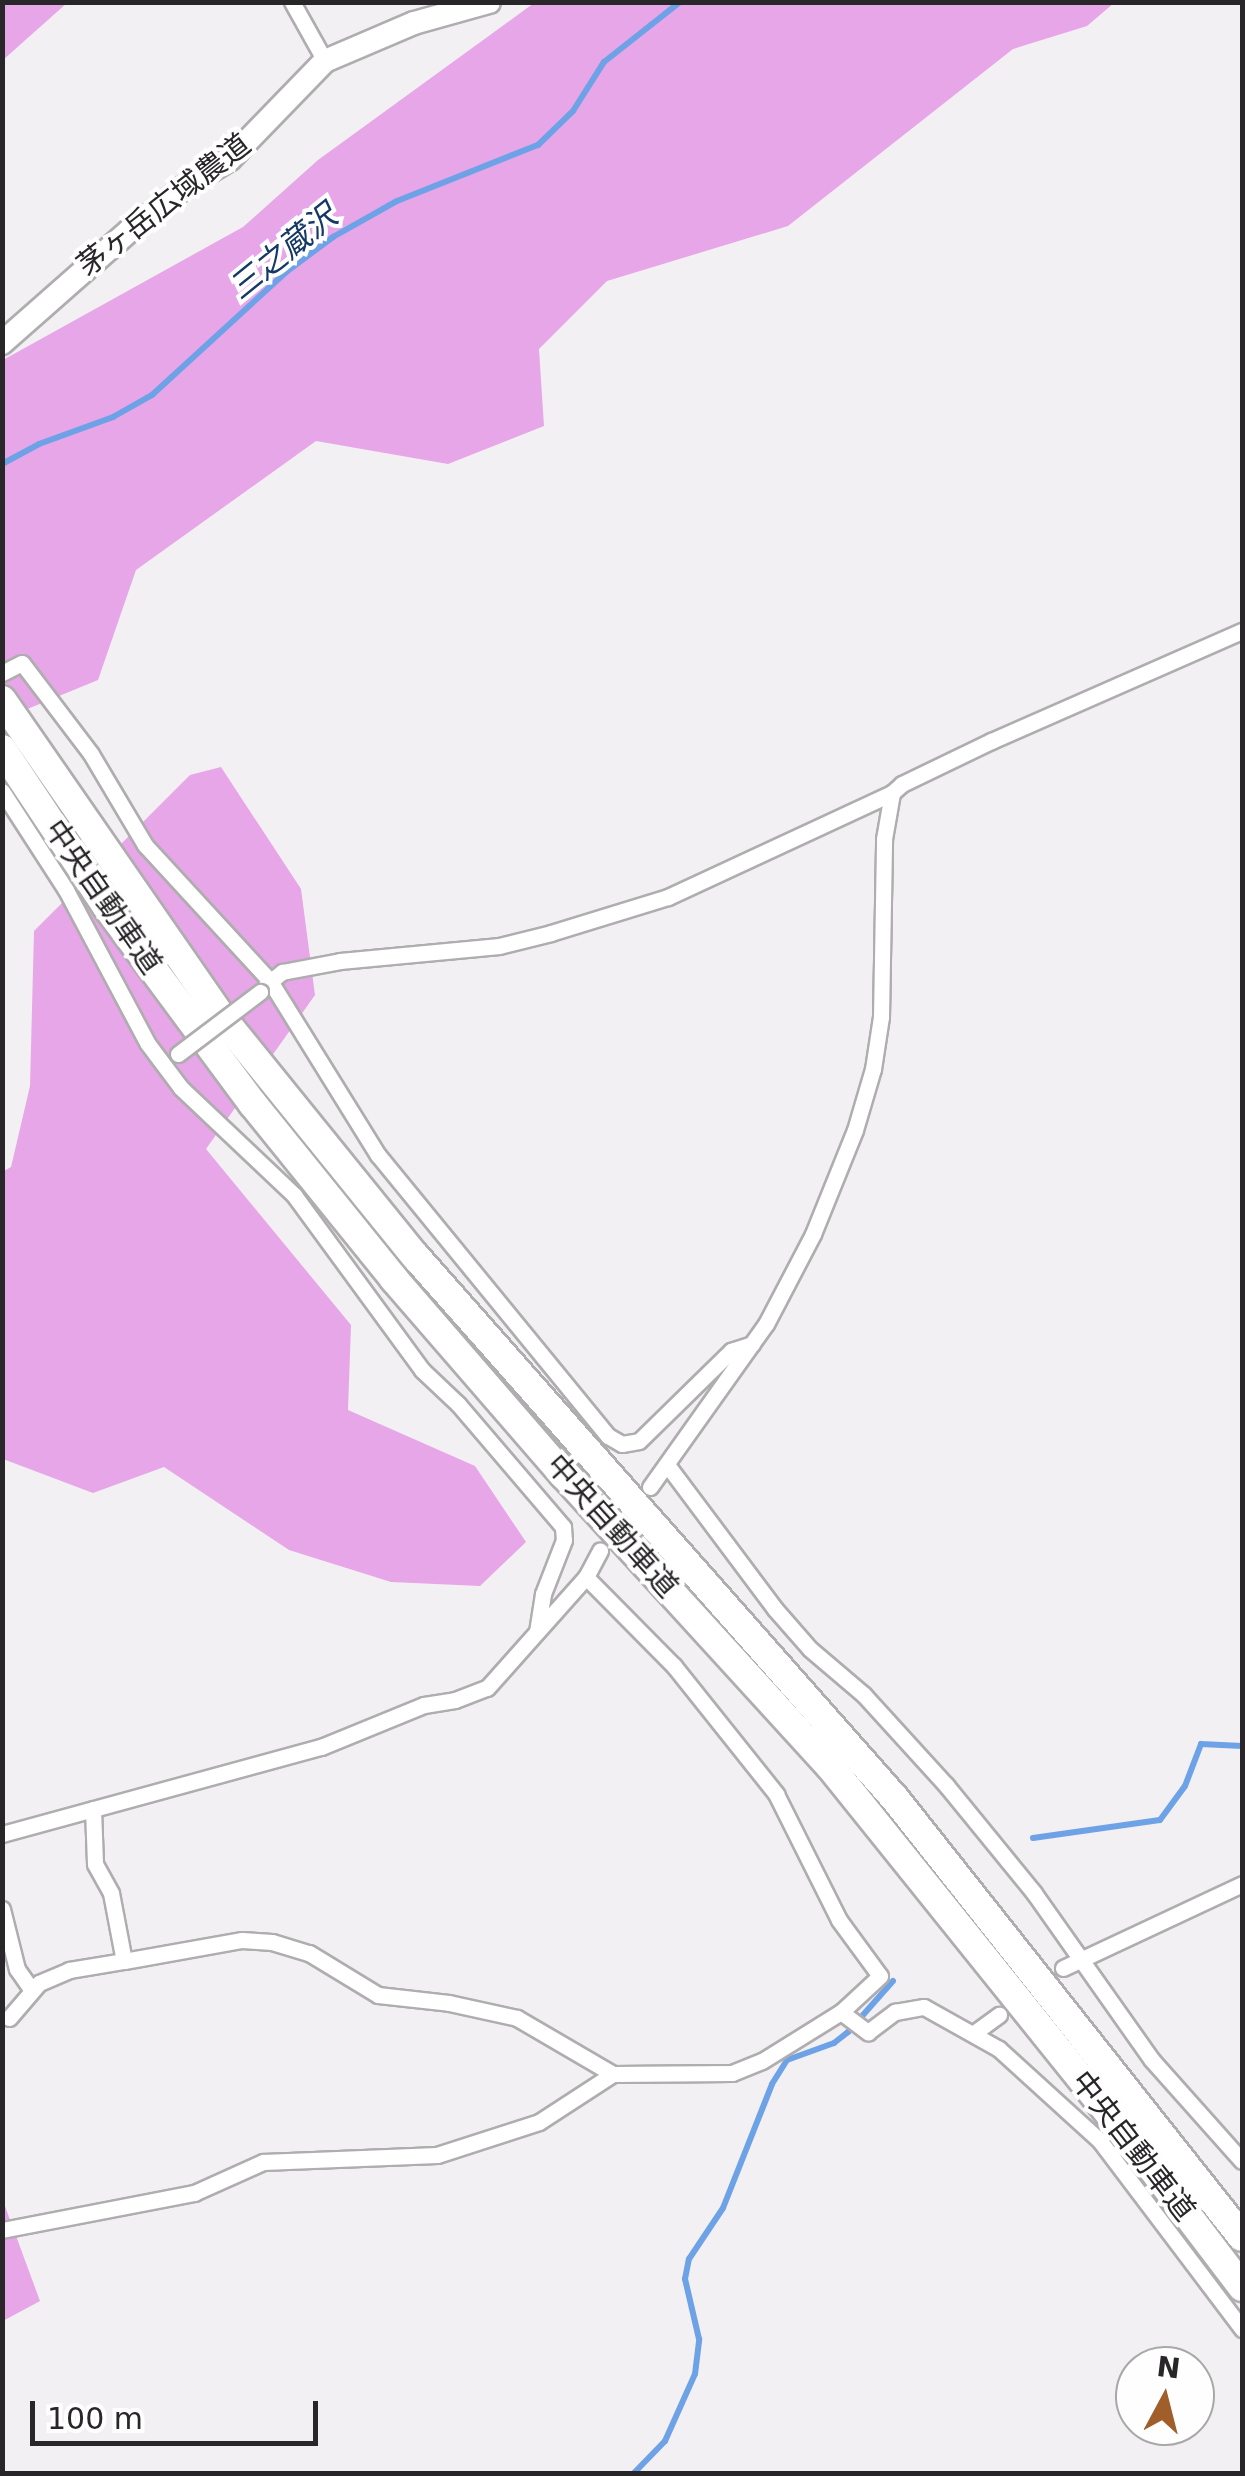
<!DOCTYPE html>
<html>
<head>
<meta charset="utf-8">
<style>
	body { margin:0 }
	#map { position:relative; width:1245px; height:2476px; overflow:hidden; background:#f3f0f3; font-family:"DejaVu Sans","Noto Sans JP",sans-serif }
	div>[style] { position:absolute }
	.forest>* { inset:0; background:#e7a6e7 }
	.stream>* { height:6px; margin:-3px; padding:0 3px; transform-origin:3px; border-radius:3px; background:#6da3e6 }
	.roads { filter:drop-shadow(2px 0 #afadaf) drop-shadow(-2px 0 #afadaf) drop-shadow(0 2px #afadaf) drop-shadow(0 -2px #afadaf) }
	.minor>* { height:15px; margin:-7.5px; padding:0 7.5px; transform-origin:7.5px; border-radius:7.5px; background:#fff }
	.secondary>* { height:22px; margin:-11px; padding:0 11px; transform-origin:11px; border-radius:11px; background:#fff }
	.motorway>* { height:28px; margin:-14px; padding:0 14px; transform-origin:14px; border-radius:14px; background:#fff }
	.bridges { filter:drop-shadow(2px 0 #afadaf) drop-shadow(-2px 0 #afadaf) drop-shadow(0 2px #afadaf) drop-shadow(0 -2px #afadaf) }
	.minor-bridge>* { height:15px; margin:-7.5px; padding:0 7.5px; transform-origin:7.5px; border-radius:7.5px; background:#fff }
	span { translate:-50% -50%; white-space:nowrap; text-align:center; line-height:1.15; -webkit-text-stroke:8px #fffeff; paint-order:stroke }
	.street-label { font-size:30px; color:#282628 }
	.water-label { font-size:32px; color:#143964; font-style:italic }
	.frame { position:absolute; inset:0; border:5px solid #282628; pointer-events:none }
	.north { position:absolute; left:1115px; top:2346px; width:100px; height:100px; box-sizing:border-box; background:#fffeff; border:2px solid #a9a8a9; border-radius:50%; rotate:7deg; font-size:28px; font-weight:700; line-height:40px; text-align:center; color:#282628 }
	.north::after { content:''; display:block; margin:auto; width:35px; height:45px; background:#a05e2b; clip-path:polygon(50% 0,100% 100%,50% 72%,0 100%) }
	.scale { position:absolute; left:30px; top:2401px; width:288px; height:45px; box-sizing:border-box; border:5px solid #282628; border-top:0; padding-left:12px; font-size:30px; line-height:35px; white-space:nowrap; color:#282628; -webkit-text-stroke:8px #fffeff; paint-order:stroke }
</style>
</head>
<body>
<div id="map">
	<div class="forest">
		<i style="clip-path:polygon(3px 2px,67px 2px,67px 3px,3px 60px)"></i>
		<i style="clip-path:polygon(534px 3px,1114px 3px,1087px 26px,1013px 49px,788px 226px,607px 281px,539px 349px,544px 426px,448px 464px,316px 441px,136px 570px,98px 680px,3px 719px,3px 360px,243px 227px,318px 160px)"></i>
		<i style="clip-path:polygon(221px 767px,301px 889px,315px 995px,206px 1149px,351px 1325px,348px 1410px,475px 1466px,526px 1542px,480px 1586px,391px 1582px,289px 1550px,164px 1467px,93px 1493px,3px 1459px,2px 1172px,11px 1167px,30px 1086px,34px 931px,190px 775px)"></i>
		<i style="clip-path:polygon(2px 2198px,40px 2301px,3px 2321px,2px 2321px)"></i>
	</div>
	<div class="stream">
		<i style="left:2px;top:464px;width:42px;rotate:-28.4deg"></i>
		<i style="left:39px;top:444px;width:79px;rotate:-20deg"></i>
		<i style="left:113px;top:417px;width:45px;rotate:-29.4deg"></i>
		<i style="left:152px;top:395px;width:182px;rotate:-42.5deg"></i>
		<i style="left:286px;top:272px;width:59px;rotate:-36.7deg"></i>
		<i style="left:333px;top:237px;width:73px;rotate:-29.4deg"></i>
		<i style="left:397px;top:201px;width:152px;rotate:-21.7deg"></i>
		<i style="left:538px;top:145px;width:49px;rotate:-44.2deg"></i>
		<i style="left:573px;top:111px;width:58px;rotate:-57.7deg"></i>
		<i style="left:604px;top:62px;width:97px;rotate:-38.3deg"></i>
		<i style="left:1033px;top:1838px;width:128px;rotate:-8.1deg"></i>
		<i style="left:1160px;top:1820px;width:42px;rotate:-53.7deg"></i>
		<i style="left:1185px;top:1786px;width:45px;rotate:-69.1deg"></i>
		<i style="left:1201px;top:1744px;width:41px;rotate:2.8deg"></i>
		<i style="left:633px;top:2474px;width:46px;rotate:-45.9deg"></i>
		<i style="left:665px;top:2441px;width:73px;rotate:-65.9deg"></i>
		<i style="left:695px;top:2374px;width:35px;rotate:-83deg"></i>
		<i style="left:699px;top:2339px;width:62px;rotate:-103.1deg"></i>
		<i style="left:685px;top:2279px;width:20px;rotate:-79deg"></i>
		<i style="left:689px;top:2259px;width:61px;rotate:-56.3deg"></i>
		<i style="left:723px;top:2208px;width:133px;rotate:-68.4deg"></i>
		<i style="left:772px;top:2084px;width:28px;rotate:-58deg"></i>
		<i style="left:787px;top:2060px;width:50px;rotate:-19.9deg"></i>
		<i style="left:834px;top:2043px;width:18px;rotate:-38deg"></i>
		<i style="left:848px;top:2032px;width:68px;rotate:-48.6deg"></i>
	</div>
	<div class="roads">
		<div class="minor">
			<i style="left:292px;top:2px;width:68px;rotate:60.8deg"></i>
			<i style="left:2px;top:673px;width:22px;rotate:-27deg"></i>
			<i style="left:22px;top:663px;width:114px;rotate:52.8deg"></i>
			<i style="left:91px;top:754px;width:106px;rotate:59.3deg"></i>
			<i style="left:145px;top:845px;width:185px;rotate:47.4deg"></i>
			<i style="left:270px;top:981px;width:205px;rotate:58.2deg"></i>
			<i style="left:378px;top:1155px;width:363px;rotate:50.7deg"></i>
			<i style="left:608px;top:1436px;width:16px;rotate:30deg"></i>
			<i style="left:622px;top:1444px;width:17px;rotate:-10deg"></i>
			<i style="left:639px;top:1441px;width:129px;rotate:-44.4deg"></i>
			<i style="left:731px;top:1351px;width:22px;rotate:-18deg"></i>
			<i style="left:2px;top:791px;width:118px;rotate:57.1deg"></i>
			<i style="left:66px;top:890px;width:174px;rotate:62deg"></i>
			<i style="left:148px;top:1044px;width:55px;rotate:53.1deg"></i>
			<i style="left:181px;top:1088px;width:156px;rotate:43.4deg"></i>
			<i style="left:294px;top:1195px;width:217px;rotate:53.8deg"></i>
			<i style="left:422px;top:1370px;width:50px;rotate:43.4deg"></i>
			<i style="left:458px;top:1404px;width:162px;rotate:49.5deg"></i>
			<i style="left:563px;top:1527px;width:13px;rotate:86deg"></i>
			<i style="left:564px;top:1540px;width:58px;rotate:111.3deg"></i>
			<i style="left:543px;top:1594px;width:38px;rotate:99deg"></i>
			<i style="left:266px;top:985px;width:21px;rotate:-39deg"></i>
			<i style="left:282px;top:972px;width:59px;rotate:-10.7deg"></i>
			<i style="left:340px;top:961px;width:160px;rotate:-5.4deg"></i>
			<i style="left:499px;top:946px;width:54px;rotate:-14deg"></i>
			<i style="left:551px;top:933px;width:122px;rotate:-17.1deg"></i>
			<i style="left:668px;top:897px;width:247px;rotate:-24.9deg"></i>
			<i style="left:668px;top:1466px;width:179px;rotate:53.2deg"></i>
			<i style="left:775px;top:1609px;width:53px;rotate:48.8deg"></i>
			<i style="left:810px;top:1649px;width:71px;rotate:40.4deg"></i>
			<i style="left:864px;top:1695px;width:122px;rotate:47.7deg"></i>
			<i style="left:946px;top:1785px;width:139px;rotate:50.8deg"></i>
			<i style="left:1034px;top:1893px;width:204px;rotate:54.8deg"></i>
			<i style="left:1152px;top:2060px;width:135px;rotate:48.3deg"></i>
			<i style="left:650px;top:1487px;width:200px;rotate:-54.6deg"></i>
			<i style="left:766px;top:1324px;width:102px;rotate:-62.4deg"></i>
			<i style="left:813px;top:1234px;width:112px;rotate:-68deg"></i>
			<i style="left:855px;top:1130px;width:64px;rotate:-73.6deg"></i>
			<i style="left:873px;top:1069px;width:53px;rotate:-81.3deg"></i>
			<i style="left:881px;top:1017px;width:178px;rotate:-89deg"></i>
			<i style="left:884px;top:839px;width:47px;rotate:-80.1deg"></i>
			<i style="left:892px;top:793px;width:13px;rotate:-42deg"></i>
			<i style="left:902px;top:784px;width:99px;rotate:-25.8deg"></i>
			<i style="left:991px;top:741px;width:274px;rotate:-23.7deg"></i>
			<i style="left:586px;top:1577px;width:125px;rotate:45.3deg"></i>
			<i style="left:674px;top:1666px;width:164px;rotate:51.4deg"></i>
			<i style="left:776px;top:1794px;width:141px;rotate:63.4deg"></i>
			<i style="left:839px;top:1920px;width:69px;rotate:53.8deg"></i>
			<i style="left:880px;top:1976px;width:53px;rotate:137.3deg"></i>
			<i style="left:93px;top:1809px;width:55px;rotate:87.9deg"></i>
			<i style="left:95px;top:1864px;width:33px;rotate:61deg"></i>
			<i style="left:111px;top:1893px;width:69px;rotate:79.2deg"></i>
			<i style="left:124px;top:1961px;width:120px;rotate:-10.1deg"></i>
			<i style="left:242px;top:1940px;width:30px;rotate:4deg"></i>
			<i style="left:272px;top:1942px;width:39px;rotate:17deg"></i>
			<i style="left:309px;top:1953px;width:81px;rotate:31.3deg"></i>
			<i style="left:378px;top:1995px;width:71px;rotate:6.4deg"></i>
			<i style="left:449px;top:2003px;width:70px;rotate:12.4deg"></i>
			<i style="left:517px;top:2018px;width:111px;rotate:30.3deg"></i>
			<i style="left:2px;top:1834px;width:331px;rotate:-15.3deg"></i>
			<i style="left:321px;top:1747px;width:111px;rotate:-22.2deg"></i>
			<i style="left:424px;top:1705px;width:31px;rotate:-9deg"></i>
			<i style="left:455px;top:1700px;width:34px;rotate:-21deg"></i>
			<i style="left:487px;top:1688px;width:149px;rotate:-48.3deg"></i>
			<i style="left:586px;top:1577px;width:30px;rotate:-62deg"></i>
			<i style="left:2px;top:1909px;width:62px;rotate:76deg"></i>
			<i style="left:17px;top:1969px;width:24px;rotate:55deg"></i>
			<i style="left:1063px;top:1968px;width:198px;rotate:-25.1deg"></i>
			<i style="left:9px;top:2018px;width:46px;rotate:-49.4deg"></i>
			<i style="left:39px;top:1983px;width:33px;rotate:-23deg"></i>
			<i style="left:69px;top:1970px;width:56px;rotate:-9.3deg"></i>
			<i style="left:974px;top:2033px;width:31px;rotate:-36deg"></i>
			<i style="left:2px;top:2230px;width:196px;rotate:-10.9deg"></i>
			<i style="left:194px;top:2193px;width:76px;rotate:-24.2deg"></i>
			<i style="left:263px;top:2162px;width:174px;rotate:-2.3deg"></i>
			<i style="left:437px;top:2155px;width:107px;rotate:-17.9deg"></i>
			<i style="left:539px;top:2122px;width:88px;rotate:-33deg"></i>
			<i style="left:613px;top:2074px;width:119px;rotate:-0.5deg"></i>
			<i style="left:732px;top:2073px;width:32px;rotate:-22deg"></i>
			<i style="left:762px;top:2061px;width:93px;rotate:-31.8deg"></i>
			<i style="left:841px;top:2012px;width:34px;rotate:37deg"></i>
			<i style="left:868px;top:2032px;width:34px;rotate:-37deg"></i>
			<i style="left:895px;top:2012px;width:29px;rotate:-10deg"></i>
			<i style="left:924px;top:2007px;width:86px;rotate:29.2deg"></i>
			<i style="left:999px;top:2049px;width:137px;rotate:42.3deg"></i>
			<i style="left:1100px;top:2141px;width:236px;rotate:52.9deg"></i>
		</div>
		<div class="secondary">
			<i style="left:2px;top:343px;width:169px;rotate:-41.4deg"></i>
			<i style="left:129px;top:231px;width:69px;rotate:-38.5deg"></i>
			<i style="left:183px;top:188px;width:55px;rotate:-31.7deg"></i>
			<i style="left:230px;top:159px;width:136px;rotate:-45.9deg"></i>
			<i style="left:325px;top:61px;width:97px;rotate:-23.1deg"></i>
			<i style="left:414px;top:23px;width:78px;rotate:-15.6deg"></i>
		</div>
		<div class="motorway">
			<i style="left:2px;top:700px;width:388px;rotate:55.3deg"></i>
			<i style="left:223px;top:1019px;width:306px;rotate:51deg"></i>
			<i style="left:416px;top:1257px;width:725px;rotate:48.52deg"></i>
			<i style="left:896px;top:1800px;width:557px;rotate:51.63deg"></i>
			<i style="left:2px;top:749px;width:190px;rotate:56.4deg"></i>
			<i style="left:107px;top:907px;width:245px;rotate:53.5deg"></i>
			<i style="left:253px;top:1104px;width:225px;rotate:51.1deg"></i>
			<i style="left:394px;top:1279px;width:259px;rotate:49.1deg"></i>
			<i style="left:564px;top:1475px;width:393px;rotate:47.6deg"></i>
			<i style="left:829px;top:1765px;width:479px;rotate:51.2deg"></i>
			<i style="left:1129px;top:2138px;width:187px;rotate:52.8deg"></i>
		</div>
	</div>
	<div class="bridges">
		<div class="minor-bridge">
			<i style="left:178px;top:1054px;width:103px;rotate:-37.1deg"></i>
		</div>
	</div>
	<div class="street-label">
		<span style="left:164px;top:205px;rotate:-38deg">茅ヶ岳広域農道</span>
		<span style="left:103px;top:897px;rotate:55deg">中央自動車道</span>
		<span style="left:612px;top:1526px;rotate:48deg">中央自動車道</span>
		<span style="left:1133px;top:2146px;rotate:52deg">中央自動車道</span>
	</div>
	<div class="water-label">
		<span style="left:283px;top:252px;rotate:-39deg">三之蔵沢</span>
	</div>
	<div class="frame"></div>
	<div class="north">N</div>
	<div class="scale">100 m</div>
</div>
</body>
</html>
